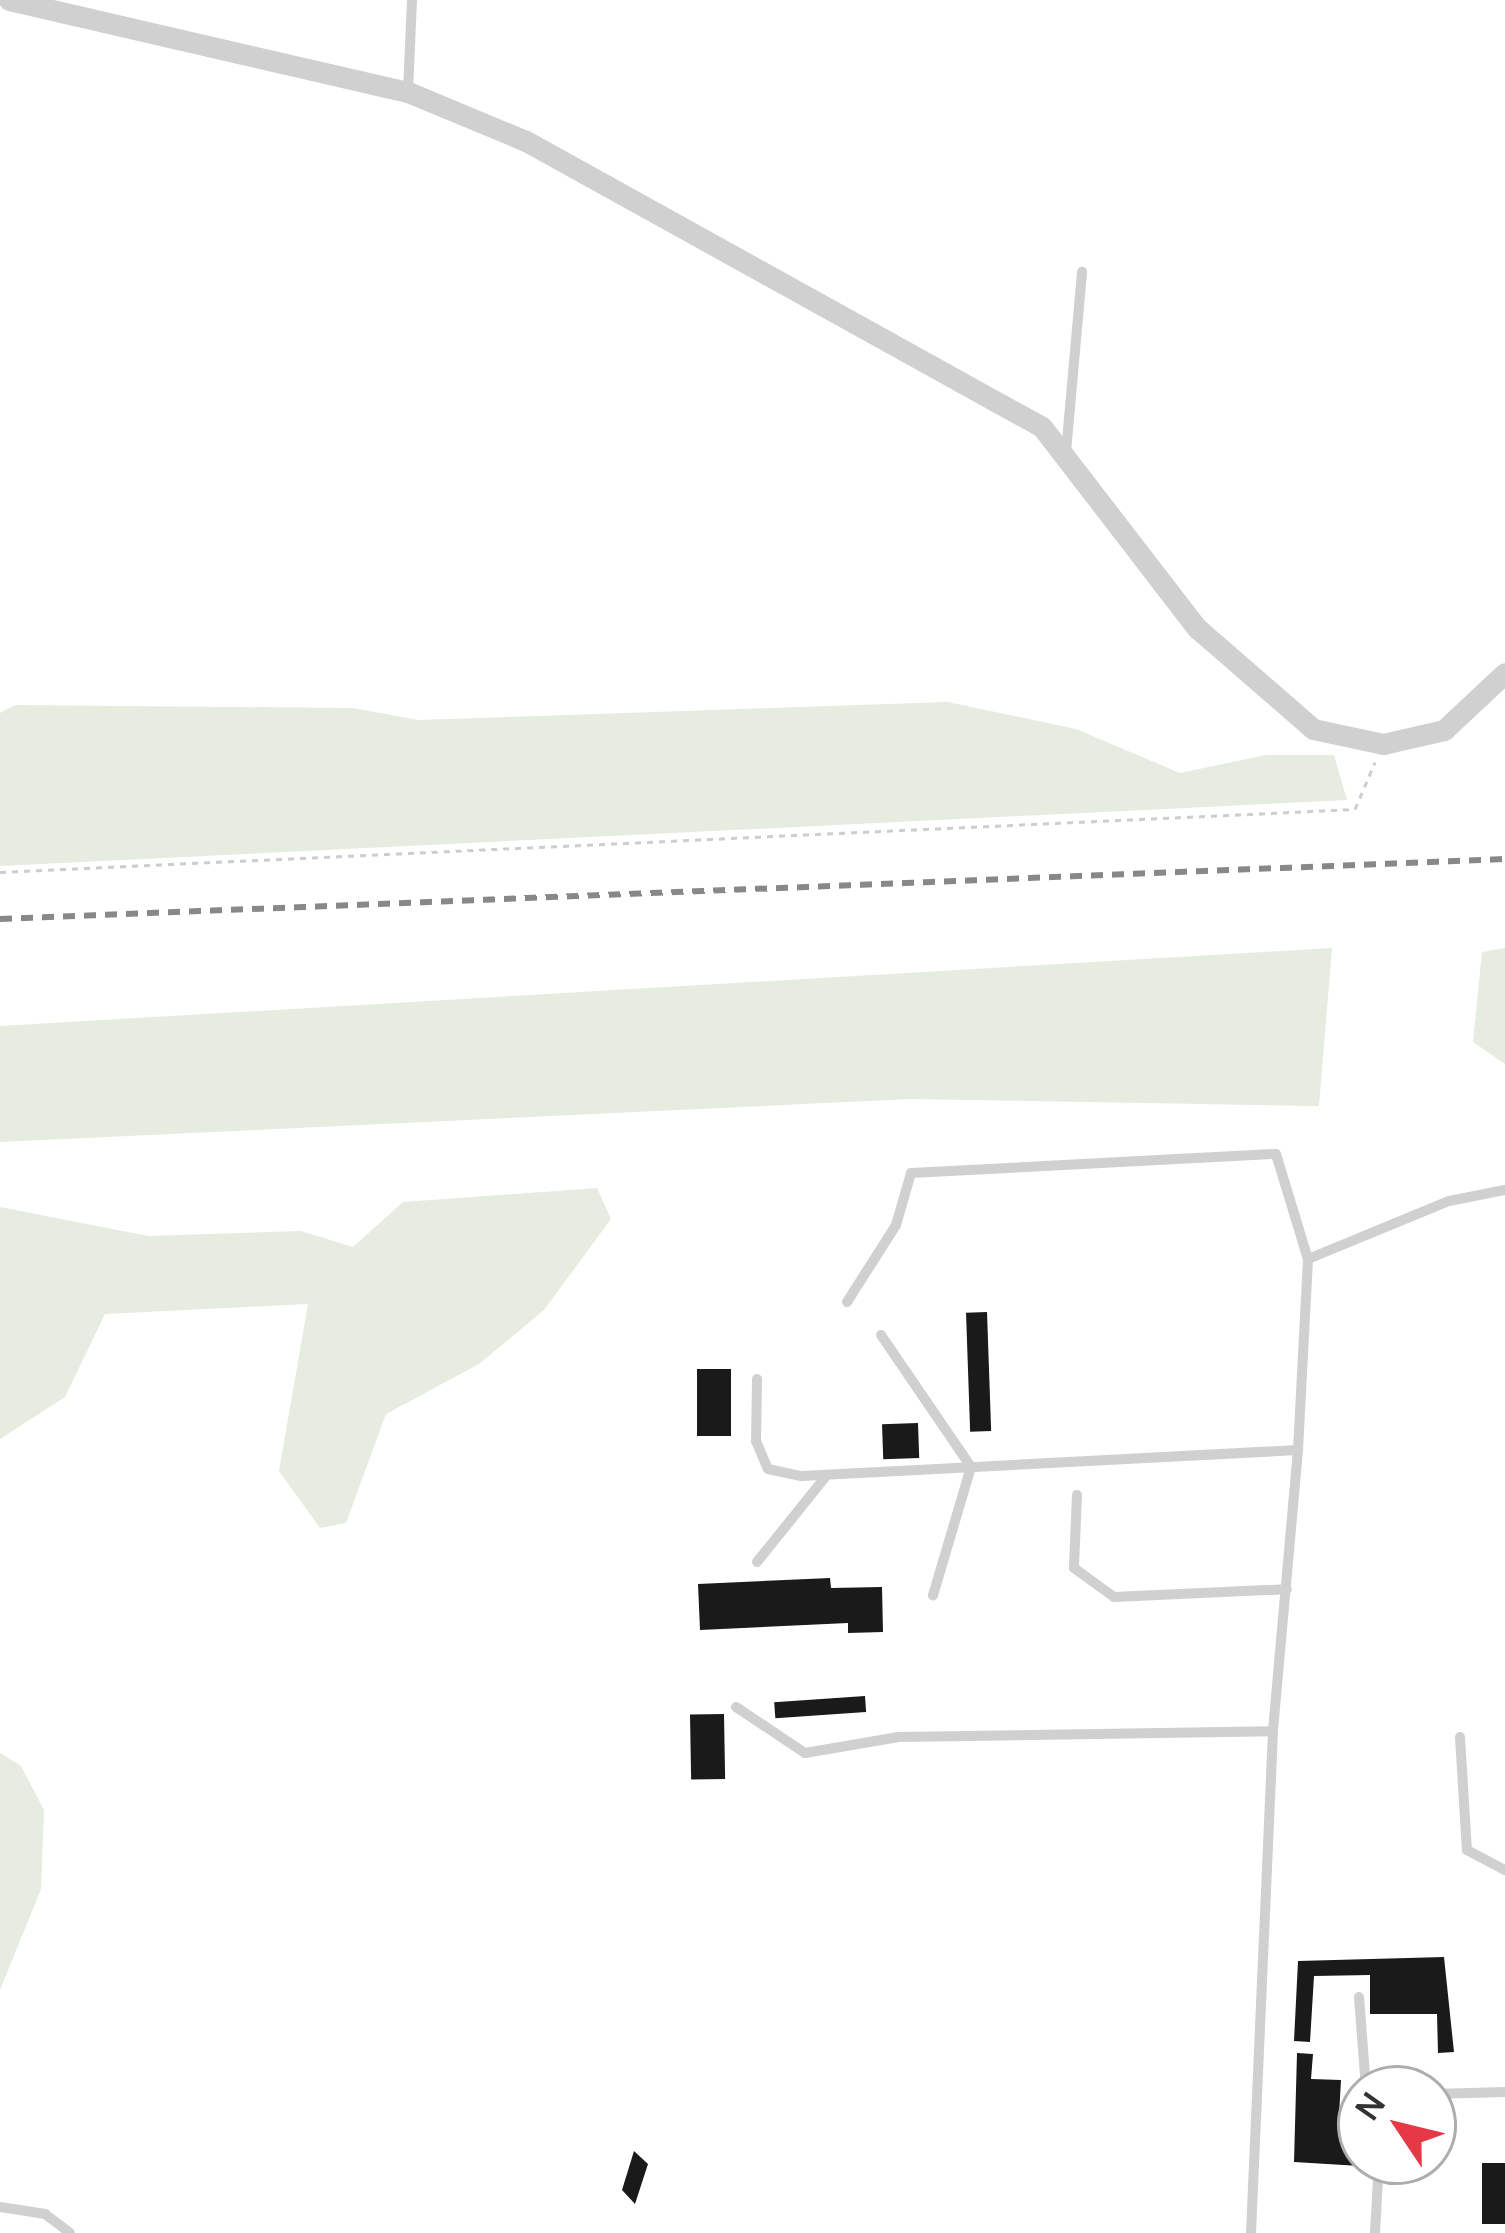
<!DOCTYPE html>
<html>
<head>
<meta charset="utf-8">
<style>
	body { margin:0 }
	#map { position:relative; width:1505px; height:2233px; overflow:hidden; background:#fff; font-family:Manrope,sans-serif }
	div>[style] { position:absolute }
	.green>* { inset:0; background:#e6ecdf }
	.building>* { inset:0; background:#1a1a1a; transform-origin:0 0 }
	.path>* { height:3px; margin-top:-1.5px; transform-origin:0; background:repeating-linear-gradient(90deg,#cdcdcd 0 6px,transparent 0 12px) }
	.lane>* { height:10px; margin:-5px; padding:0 5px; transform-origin:5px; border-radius:5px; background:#d0d0d0 }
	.street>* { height:21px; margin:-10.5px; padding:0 10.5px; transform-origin:10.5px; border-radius:10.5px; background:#d0d0d0 }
	.rail>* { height:6px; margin-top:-3px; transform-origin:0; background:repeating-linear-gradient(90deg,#888 0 12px,transparent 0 21px) }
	span { translate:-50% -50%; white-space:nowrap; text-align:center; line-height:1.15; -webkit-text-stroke:12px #fff; paint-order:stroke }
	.north { position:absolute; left:1337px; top:2065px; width:120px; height:120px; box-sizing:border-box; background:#fff; border:3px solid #adadad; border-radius:50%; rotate:305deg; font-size:33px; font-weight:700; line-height:48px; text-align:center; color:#333 }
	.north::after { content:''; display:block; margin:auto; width:42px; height:54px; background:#e63946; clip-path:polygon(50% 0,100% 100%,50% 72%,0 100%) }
</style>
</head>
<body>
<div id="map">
	<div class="green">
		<i style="clip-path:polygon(948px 702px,1076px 729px,1180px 773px,1266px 755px,1334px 755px,1347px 800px,0 866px,0 713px,15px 705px,353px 708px,418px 720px)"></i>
		<i style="clip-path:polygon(1332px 948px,1319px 1106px,910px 1099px,0 1142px,0 1026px)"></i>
		<i style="clip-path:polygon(1505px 948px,1505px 1064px,1473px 1042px,1482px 952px)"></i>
		<i style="clip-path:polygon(597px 1188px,611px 1219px,544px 1310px,479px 1364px,386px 1414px,346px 1523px,320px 1528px,279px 1471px,308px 1304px,105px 1314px,65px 1397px,0 1439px,0 1207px,148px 1236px,301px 1231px,353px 1247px,403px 1202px)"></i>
		<i style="clip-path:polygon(0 1753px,21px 1766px,44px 1810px,41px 1889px,0 1990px)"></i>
	</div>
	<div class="building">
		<i style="left:987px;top:1312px;width:119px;height:21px;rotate:88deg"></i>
		<i style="left:697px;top:1369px;width:34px;height:67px"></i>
		<i style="left:918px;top:1423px;width:35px;height:36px;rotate:88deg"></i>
		<i style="clip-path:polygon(830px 1578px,831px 1588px,882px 1587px,883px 1632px,848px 1633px,848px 1623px,700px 1630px,698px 1584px)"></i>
		<i style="left:865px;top:1696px;width:16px;height:91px;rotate:86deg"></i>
		<i style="left:724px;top:1714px;width:65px;height:34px;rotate:89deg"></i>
		<i style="clip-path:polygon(1444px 1957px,1454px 2052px,1438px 2053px,1437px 2014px,1370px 2014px,1370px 1975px,1314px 1976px,1310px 2042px,1294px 2041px,1298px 1961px)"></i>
		<i style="clip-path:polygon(1297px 2053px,1313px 2054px,1311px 2079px,1341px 2080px,1338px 2134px,1361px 2136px,1360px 2166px,1294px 2162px)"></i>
		<i style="clip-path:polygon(634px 2151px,648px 2164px,635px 2204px,622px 2190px)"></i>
		<i style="left:1505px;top:2163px;width:61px;height:23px;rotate:90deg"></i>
	</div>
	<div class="path">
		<i style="left:0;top:872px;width:1356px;rotate:-2.66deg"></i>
		<i style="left:1355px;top:809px;width:51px;rotate:-66.9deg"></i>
	</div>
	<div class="lane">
		<i style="left:408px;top:92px;width:92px;rotate:-87.5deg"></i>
		<i style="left:1066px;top:452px;width:181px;rotate:-84.9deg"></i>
		<i style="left:847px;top:1302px;width:91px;rotate:-57.5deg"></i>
		<i style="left:896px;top:1225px;width:54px;rotate:-73.9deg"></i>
		<i style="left:911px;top:1173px;width:365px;rotate:-3deg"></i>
		<i style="left:1276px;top:1154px;width:110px;rotate:73.1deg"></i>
		<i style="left:881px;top:1335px;width:160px;rotate:55.7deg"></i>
		<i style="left:971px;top:1467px;width:134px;rotate:106.5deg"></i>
		<i style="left:757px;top:1379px;width:62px;rotate:90.9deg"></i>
		<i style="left:756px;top:1441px;width:30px;rotate:67deg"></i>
		<i style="left:768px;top:1469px;width:35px;rotate:12deg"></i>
		<i style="left:802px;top:1476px;width:497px;rotate:-3deg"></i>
		<i style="left:1298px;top:1450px;width:282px;rotate:95.1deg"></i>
		<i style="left:1273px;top:1731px;width:502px;rotate:92.51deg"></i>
		<i style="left:1298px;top:1450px;width:191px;rotate:-87deg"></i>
		<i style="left:1308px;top:1259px;width:152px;rotate:-22.4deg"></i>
		<i style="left:1449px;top:1201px;width:57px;rotate:-11.1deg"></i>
		<i style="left:1077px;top:1495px;width:73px;rotate:92.4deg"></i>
		<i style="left:1074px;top:1568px;width:49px;rotate:35.9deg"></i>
		<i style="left:1114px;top:1597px;width:173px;rotate:-2.6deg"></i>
		<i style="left:757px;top:1562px;width:112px;rotate:-51.2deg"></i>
		<i style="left:736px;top:1707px;width:83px;rotate:33.7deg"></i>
		<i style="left:805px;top:1753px;width:95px;rotate:-9.7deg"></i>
		<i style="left:899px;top:1737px;width:374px;rotate:-0.9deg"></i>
		<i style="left:1460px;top:1737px;width:113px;rotate:86.5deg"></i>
		<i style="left:1467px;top:1850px;width:43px;rotate:27.8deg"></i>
		<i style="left:1359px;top:1997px;width:92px;rotate:85.6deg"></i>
		<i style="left:1433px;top:2094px;width:72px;rotate:-1.6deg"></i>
		<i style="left:0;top:2207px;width:46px;rotate:8.8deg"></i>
		<i style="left:45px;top:2214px;width:31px;rotate:37deg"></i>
		<i style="left:1375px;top:2233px;width:72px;rotate:-86.8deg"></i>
	</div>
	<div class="street">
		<i style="left:9px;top:0;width:409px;rotate:13deg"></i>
		<i style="left:408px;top:92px;width:128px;rotate:22.6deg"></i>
		<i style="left:526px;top:141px;width:590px;rotate:29deg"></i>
		<i style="left:1042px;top:427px;width:254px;rotate:52.4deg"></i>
		<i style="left:1197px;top:628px;width:154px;rotate:41deg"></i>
		<i style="left:1313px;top:729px;width:72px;rotate:12.1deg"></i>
		<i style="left:1383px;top:744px;width:63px;rotate:-12.9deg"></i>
		<i style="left:1444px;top:730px;width:83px;rotate:-43.1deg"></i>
	</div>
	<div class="rail">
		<i style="left:0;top:919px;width:1506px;rotate:-2.28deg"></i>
	</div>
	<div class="north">N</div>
</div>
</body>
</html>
